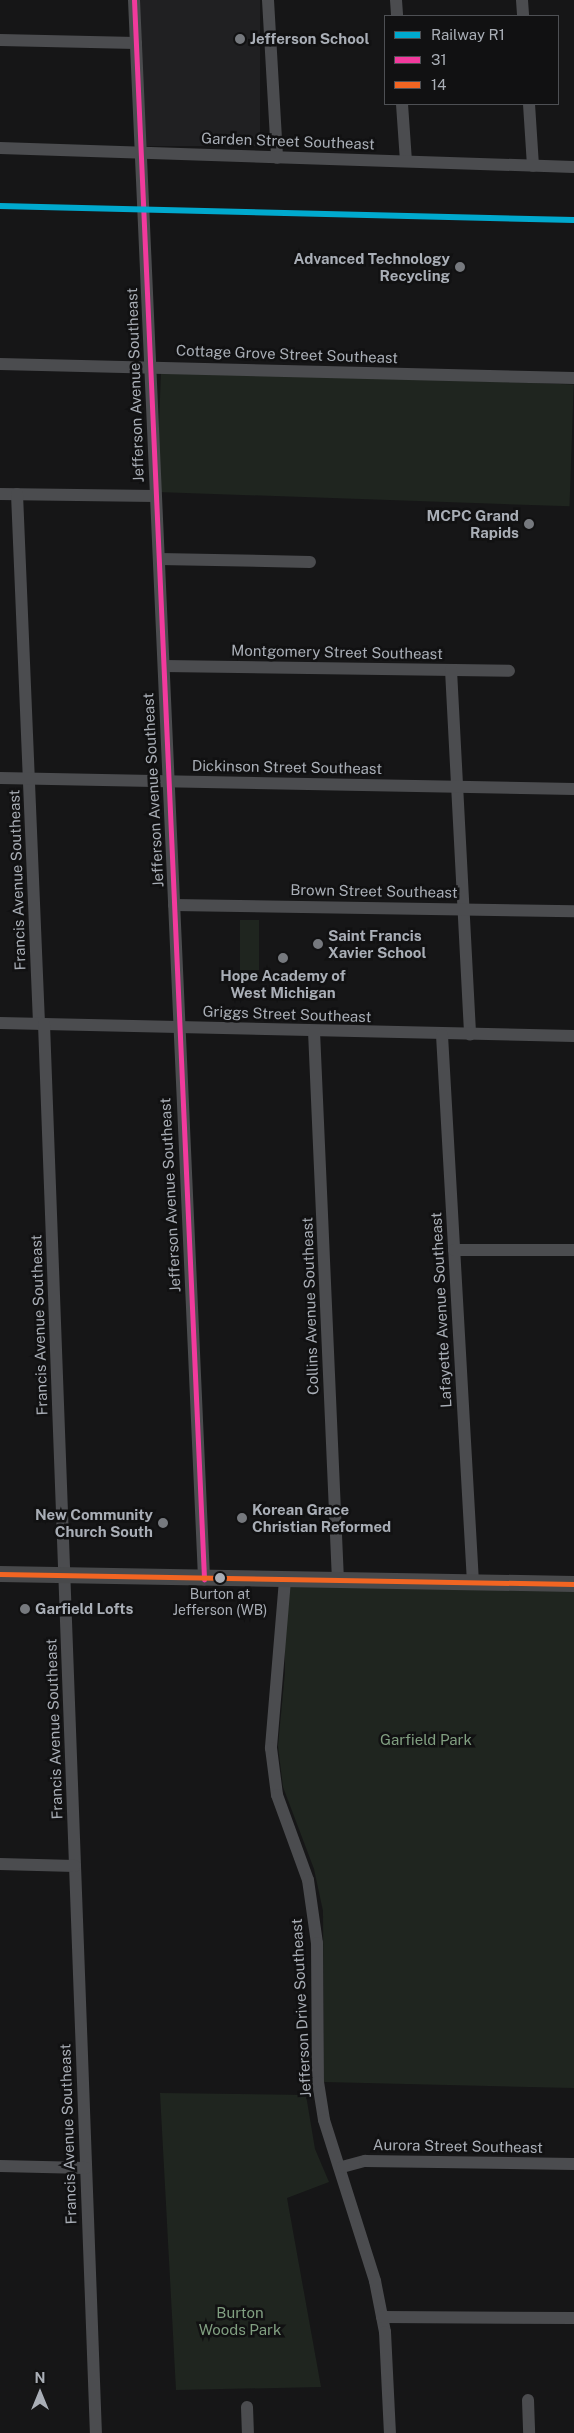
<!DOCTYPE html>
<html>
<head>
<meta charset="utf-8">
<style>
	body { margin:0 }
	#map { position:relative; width:574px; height:2433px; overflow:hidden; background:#161617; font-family:"Public Sans",sans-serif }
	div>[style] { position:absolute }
	.built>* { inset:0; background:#202022; transform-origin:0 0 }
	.green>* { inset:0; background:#1f251f; transform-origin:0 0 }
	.minor>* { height:12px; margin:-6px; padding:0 6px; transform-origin:6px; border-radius:6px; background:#4b4c4f }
	.major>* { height:16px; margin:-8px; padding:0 8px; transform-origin:8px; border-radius:8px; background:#48494b }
	.bus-1>* { height:5px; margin:-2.5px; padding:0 2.5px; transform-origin:2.5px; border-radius:2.5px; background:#f13a9d }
	.bus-2>* { height:5px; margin:-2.5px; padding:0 2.5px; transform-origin:2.5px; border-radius:2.5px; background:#f26522 }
	.rail-1>* { height:6px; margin:-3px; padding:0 3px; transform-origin:3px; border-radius:3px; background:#00a9ce }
	.dots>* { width:14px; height:14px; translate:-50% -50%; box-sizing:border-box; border:2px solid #111112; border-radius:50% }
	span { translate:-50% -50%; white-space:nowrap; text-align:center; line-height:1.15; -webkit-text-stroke:5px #111112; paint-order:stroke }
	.bus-label { font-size:14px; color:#a9aeb6 }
	.poi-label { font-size:15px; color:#a9aeb6; font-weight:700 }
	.left { translate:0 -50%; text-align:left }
	.right { translate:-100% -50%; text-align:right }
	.street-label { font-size:15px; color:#a9aeb6 }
	.park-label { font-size:15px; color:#819f81 }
	.legend { position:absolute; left:384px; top:15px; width:175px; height:90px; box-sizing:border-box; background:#111112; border:1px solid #4e5054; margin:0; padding:6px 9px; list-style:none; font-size:15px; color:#a9aeb6 }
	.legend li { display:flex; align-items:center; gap:10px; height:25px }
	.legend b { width:25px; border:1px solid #4e5054 }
	.north { position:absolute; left:15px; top:2368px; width:50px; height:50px; -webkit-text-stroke:4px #111112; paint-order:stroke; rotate:0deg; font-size:14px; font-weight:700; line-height:20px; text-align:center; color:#a9aeb6 }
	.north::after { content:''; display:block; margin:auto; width:18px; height:22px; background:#a9aeb6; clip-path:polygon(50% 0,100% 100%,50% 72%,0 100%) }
</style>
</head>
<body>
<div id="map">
	<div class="built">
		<i style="left:140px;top:0;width:120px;height:146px"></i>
	</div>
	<div class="green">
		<i style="left:161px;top:370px;width:413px;height:122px;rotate:2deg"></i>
		<i style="left:240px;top:920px;width:19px;height:50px"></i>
		<i style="clip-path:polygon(285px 1584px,574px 1590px,574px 2088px,324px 2082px,323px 1911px,314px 1869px,283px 1787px,278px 1746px,285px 1672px)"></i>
		<i style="clip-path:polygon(160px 2093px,306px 2095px,315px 2149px,329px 2182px,287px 2198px,321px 2387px,176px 2390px)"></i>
	</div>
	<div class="minor">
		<i style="left:134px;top:0;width:1581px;rotate:87.46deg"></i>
		<i style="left:268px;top:0;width:158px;rotate:86.7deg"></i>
		<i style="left:396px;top:0;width:16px;rotate:86deg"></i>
		<i style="left:522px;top:0;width:16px;rotate:86deg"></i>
		<i style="left:0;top:40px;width:136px;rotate:1.3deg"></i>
		<i style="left:402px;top:104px;width:57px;rotate:86deg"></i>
		<i style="left:529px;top:104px;width:62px;rotate:86.3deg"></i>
		<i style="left:0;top:148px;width:574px;rotate:1.9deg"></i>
		<i style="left:0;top:364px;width:574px;rotate:1.4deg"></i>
		<i style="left:0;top:494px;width:155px;rotate:0.7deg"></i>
		<i style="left:17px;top:494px;width:530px;rotate:87.62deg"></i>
		<i style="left:159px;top:559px;width:151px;rotate:1.1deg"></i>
		<i style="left:164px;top:666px;width:345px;rotate:0.8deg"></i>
		<i style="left:451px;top:670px;width:365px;rotate:87deg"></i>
		<i style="left:0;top:778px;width:574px;rotate:1.1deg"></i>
		<i style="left:174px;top:905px;width:400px;rotate:0.9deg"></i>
		<i style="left:0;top:1023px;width:574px;rotate:1.3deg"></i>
		<i style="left:44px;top:1024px;width:1410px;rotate:87.89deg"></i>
		<i style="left:314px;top:1031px;width:550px;rotate:87.5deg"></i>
		<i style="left:442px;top:1035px;width:549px;rotate:86.76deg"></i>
		<i style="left:454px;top:1250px;width:120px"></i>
		<i style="left:285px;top:1580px;width:169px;rotate:94.8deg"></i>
		<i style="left:271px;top:1748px;width:47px;rotate:82.7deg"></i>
		<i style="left:277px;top:1795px;width:90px;rotate:70deg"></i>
		<i style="left:308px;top:1880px;width:64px;rotate:81.9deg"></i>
		<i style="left:317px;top:1943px;width:139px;rotate:89.6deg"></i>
		<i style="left:318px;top:2082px;width:38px;rotate:81deg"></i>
		<i style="left:324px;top:2120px;width:169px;rotate:72.4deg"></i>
		<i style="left:375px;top:2281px;width:52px;rotate:78.9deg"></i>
		<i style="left:385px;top:2332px;width:101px;rotate:87.2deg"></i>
		<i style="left:0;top:1864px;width:75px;rotate:1.5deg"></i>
		<i style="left:0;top:2166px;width:86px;rotate:1.3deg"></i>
		<i style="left:342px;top:2167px;width:24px;rotate:-15deg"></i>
		<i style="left:365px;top:2161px;width:209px;rotate:0.8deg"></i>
		<i style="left:382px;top:2317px;width:192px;rotate:0.3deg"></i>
		<i style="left:528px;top:2400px;width:33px;rotate:88deg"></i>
		<i style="left:247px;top:2407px;width:26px;rotate:88deg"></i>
	</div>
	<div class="major">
		<i style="left:0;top:1574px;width:574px;rotate:1deg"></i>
	</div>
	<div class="bus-1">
		<i style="left:134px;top:0;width:1581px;rotate:87.46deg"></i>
	</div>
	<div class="bus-2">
		<i style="left:0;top:1574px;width:574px;rotate:1deg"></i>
	</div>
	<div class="rail-1">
		<i style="left:0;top:206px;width:574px;rotate:1.4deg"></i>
	</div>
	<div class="dots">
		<i style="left:240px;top:39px;background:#76797e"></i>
		<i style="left:460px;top:267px;background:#76797e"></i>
		<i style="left:529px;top:524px;background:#76797e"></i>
		<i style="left:318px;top:944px;background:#76797e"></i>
		<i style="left:283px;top:958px;background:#76797e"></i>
		<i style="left:242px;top:1518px;background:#76797e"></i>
		<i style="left:163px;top:1523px;background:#76797e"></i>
		<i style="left:220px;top:1578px;background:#a9aeb6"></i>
		<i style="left:25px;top:1609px;background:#76797e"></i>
	</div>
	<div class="bus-label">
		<span style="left:220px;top:1602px">Burton at<br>Jefferson (WB)</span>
	</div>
	<div class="poi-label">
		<span class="left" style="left:250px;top:39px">Jefferson School</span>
		<span class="right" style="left:450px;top:267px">Advanced Technology<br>Recycling</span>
		<span class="right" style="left:519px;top:524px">MCPC Grand<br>Rapids</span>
		<span class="left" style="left:328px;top:944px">Saint Francis<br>Xavier School</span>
		<span style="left:283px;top:984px">Hope Academy of<br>West Michigan</span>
		<span class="left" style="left:252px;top:1518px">Korean Grace<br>Christian Reformed</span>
		<span class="right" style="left:153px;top:1523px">New Community<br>Church South</span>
		<span class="left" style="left:35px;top:1609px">Garfield Lofts</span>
	</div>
	<div class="street-label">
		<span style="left:288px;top:141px;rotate:2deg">Garden Street Southeast</span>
		<span style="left:287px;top:354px;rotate:2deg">Cottage Grove Street Southeast</span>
		<span style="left:135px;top:385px;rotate:-92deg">Jefferson Avenue Southeast</span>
		<span style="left:337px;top:652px;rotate:1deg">Montgomery Street Southeast</span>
		<span style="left:287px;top:767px;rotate:1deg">Dickinson Street Southeast</span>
		<span style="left:153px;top:790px;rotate:-93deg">Jefferson Avenue Southeast</span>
		<span style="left:17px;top:880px;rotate:-92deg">Francis Avenue Southeast</span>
		<span style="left:374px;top:891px;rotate:1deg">Brown Street Southeast</span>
		<span style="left:287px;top:1014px;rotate:2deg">Griggs Street Southeast</span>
		<span style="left:170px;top:1195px;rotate:-93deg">Jefferson Avenue Southeast</span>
		<span style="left:310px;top:1306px;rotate:-92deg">Collins Avenue Southeast</span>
		<span style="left:441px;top:1310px;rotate:-93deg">Lafayette Avenue Southeast</span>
		<span style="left:39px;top:1325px;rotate:-92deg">Francis Avenue Southeast</span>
		<span style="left:54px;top:1729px;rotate:-92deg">Francis Avenue Southeast</span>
		<span style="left:301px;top:2008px;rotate:-93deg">Jefferson Drive Southeast</span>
		<span style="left:68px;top:2134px;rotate:-92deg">Francis Avenue Southeast</span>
		<span style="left:458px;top:2146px;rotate:1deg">Aurora Street Southeast</span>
	</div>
	<div class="park-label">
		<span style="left:426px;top:1740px">Garfield Park</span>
		<span style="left:240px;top:2321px">Burton<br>Woods Park</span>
	</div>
	<ul class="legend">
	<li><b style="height:6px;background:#00a9ce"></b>Railway R1</li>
	<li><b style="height:6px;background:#f13a9d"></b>31</li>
	<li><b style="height:6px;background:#f26522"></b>14</li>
	</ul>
	<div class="north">N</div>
</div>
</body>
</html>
